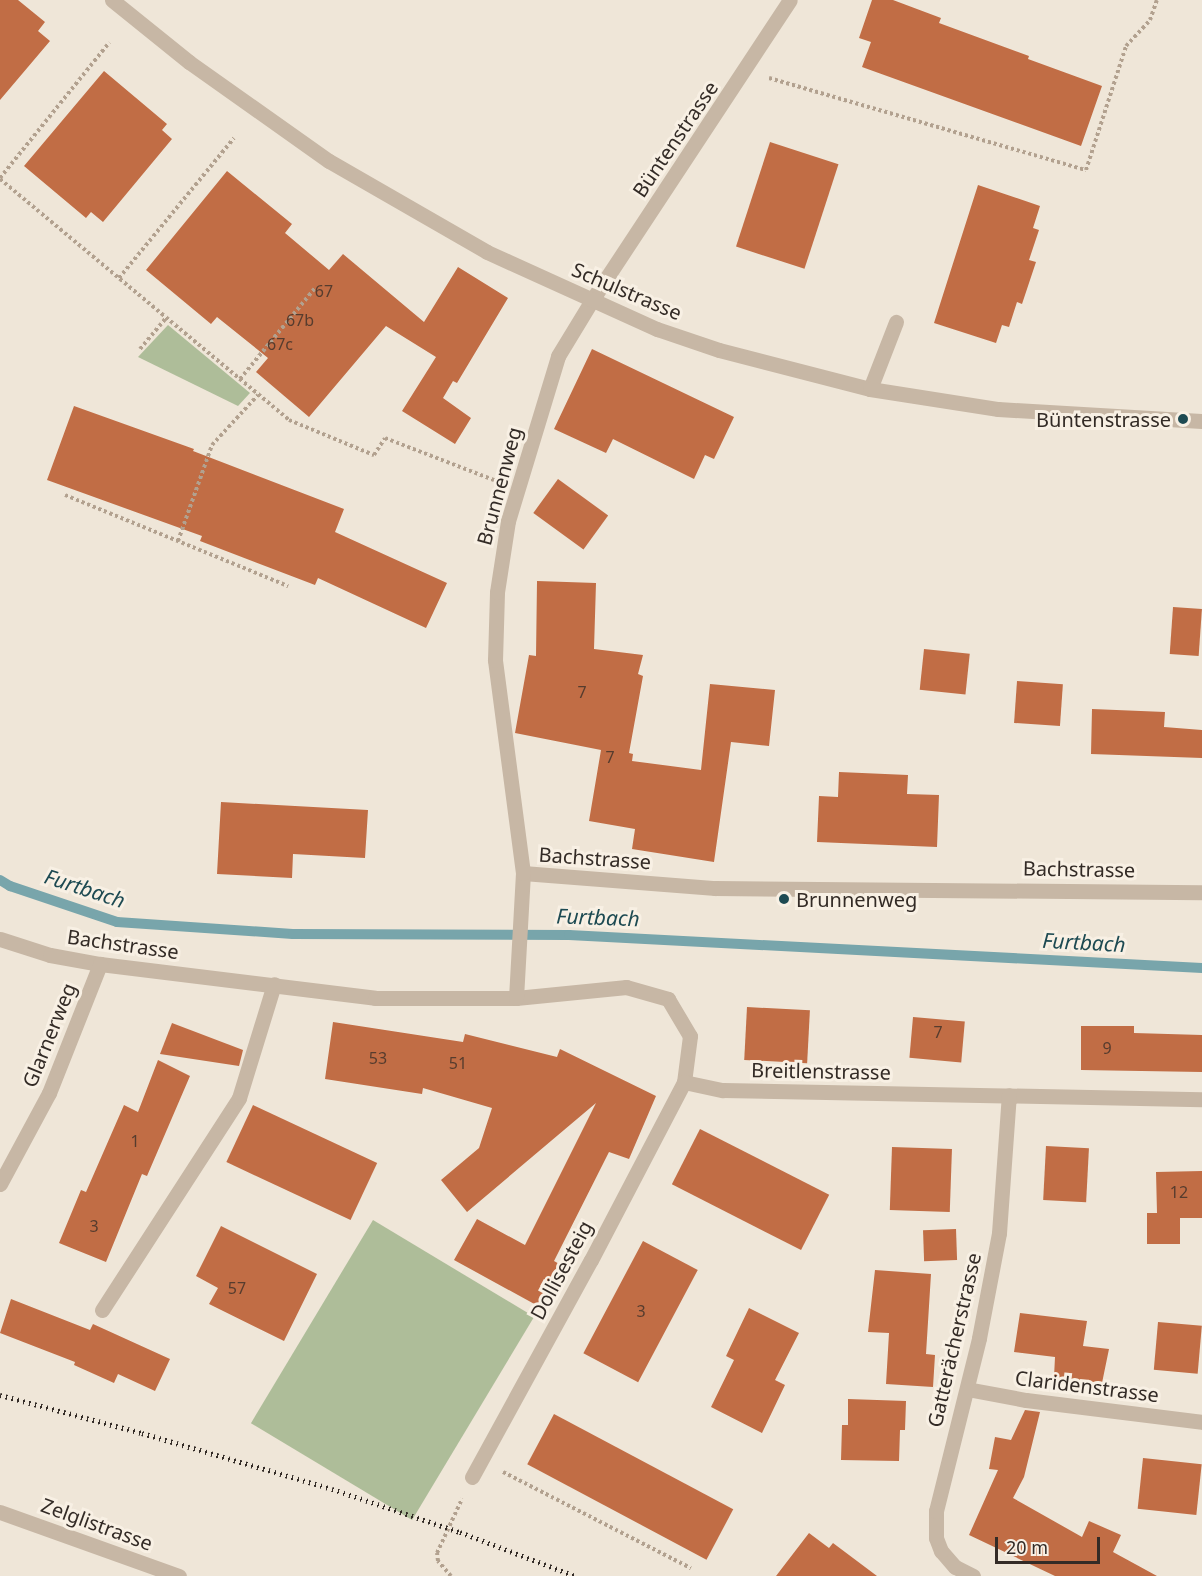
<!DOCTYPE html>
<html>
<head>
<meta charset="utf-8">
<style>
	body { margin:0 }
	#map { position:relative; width:1202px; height:1576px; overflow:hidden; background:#efe6d8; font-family:"Noto Sans",sans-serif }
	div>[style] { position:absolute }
	.green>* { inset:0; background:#aebd99; transform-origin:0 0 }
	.stream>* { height:10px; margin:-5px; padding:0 5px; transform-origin:5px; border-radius:5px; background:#78a5ab }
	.building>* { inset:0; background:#c16d45; transform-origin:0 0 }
	.path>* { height:4px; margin-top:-2px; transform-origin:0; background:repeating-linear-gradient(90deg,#b2a18f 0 3px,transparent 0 6px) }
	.service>* { height:15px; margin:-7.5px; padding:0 7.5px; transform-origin:7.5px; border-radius:7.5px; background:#c7b7a5 }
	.minor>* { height:15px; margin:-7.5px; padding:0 7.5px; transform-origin:7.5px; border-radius:7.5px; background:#c7b7a5 }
	.tertiary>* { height:15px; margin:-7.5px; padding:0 7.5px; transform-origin:7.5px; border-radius:7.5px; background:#c7b7a5 }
	.rail>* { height:4.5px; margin-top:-2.25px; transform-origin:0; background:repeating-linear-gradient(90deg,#332b26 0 1.5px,transparent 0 6px) }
	.dots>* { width:16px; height:16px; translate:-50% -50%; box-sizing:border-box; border:3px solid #f8f0e4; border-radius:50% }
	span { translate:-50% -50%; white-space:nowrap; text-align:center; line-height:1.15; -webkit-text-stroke:6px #f8f0e4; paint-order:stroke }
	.number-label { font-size:16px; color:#563c2e }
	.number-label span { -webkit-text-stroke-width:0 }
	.street-label { font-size:20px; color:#332b26 }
	.poi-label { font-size:20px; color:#332b26 }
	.right { translate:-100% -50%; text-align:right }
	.left { translate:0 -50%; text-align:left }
	.water-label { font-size:21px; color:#1d4a52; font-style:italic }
	.scale { position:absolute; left:995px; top:1537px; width:105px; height:27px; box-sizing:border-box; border:3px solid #332b26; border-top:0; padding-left:8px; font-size:18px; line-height:21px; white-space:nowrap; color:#332b26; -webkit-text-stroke:4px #f8f0e4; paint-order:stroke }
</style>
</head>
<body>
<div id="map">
	<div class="green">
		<i style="clip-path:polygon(168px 325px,250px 393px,238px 406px,138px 357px)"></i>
		<i style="left:373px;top:1220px;width:188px;height:237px;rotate:31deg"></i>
	</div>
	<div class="stream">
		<i style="left:0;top:880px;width:12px;rotate:31deg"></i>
		<i style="left:10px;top:886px;width:113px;rotate:18.6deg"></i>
		<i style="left:117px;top:922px;width:176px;rotate:3.9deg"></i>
		<i style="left:293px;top:934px;width:276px;rotate:0.2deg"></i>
		<i style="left:569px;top:935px;width:634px;rotate:2.98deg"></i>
	</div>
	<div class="building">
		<i style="clip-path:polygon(0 0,18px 0,45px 22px,38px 31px,50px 41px,0 100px)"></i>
		<i style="clip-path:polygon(872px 0,893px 0,941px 18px,939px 23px,1029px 56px,1028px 59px,1102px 86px,1081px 146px,862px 67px,871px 42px,859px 38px)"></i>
		<i style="clip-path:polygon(104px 71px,167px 124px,162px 130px,172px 139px,103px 222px,91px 212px,86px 218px,24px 166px)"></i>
		<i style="left:770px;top:142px;width:72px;height:110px;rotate:18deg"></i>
		<i style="clip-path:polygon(227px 171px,292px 224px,285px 233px,329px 270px,343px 254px,424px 322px,458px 267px,508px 298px,457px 383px,453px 381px,443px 398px,471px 418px,455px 444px,402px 411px,436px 357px,386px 326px,309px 417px,256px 372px,268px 358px,217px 317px,211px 324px,146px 270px)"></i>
		<i style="clip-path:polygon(978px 185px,1040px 206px,1033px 228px,1039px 230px,1029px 260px,1036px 262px,1022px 304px,1017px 302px,1009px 327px,1002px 325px,996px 343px,934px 323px)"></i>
		<i style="clip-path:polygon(592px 349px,734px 417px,714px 459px,705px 455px,694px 479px,613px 439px,606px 453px,554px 429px)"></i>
		<i style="clip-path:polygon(74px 406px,194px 449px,193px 451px,344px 509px,335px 532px,447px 583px,426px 628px,318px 578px,315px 585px,200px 541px,202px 536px,47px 480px)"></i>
		<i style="left:558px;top:479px;width:62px;height:42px;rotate:36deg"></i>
		<i style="clip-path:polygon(537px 581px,596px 583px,594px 649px,643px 655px,638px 674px,643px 676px,629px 753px,633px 754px,632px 761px,701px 770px,710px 684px,775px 690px,769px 746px,731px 742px,714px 862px,632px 849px,635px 829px,589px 821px,601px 750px,515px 733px,529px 655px,536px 656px)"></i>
		<i style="left:1173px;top:607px;width:29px;height:47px;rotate:4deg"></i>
		<i style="left:924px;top:649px;width:46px;height:41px;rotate:6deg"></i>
		<i style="left:1017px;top:681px;width:46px;height:42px;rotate:4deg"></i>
		<i style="clip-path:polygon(1092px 709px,1165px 712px,1164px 727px,1202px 730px,1202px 758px,1091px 754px)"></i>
		<i style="clip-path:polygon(839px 772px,908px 775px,907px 794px,939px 795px,937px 847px,817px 842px,819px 796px,838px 797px)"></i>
		<i style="clip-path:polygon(221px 802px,368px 810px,365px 858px,293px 854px,292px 878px,217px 874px)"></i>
		<i style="left:747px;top:1007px;width:63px;height:53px;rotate:3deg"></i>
		<i style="left:913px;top:1017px;width:52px;height:41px;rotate:5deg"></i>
		<i style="clip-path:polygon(333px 1022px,463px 1042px,465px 1034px,557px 1057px,560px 1049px,656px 1096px,629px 1159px,609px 1152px,554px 1261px,561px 1265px,538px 1306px,454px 1260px,477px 1219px,525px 1245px,596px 1103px,467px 1212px,441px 1180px,479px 1148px,492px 1108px,423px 1088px,422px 1094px,325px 1079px)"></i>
		<i style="clip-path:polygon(172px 1023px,243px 1050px,239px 1066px,160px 1054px)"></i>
		<i style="clip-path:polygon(1081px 1026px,1134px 1026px,1134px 1033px,1202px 1035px,1202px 1072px,1081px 1070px)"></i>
		<i style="clip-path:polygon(158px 1060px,190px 1076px,147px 1176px,142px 1174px,106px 1262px,59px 1243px,81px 1190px,86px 1192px,124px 1105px,138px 1112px)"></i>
		<i style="left:253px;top:1105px;width:137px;height:63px;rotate:25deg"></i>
		<i style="left:700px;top:1129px;width:145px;height:62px;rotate:27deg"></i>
		<i style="left:1046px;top:1146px;width:43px;height:54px;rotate:3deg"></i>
		<i style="left:892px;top:1147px;width:60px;height:63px;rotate:2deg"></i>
		<i style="clip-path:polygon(1202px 1171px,1202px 1218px,1180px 1218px,1180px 1244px,1147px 1244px,1147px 1213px,1157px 1213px,1156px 1172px)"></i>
		<i style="clip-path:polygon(221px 1226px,317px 1274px,284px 1341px,209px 1304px,218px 1288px,196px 1276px)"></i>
		<i style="left:956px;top:1229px;width:31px;height:33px;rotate:88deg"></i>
		<i style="left:643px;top:1241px;width:62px;height:127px;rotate:28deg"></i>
		<i style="clip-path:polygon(875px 1270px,931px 1274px,926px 1354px,935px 1355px,933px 1387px,886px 1384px,889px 1333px,868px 1332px)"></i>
		<i style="clip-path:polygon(11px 1299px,90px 1330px,93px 1324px,170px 1359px,155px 1391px,118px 1374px,114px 1383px,74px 1365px,75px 1362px,0 1333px)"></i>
		<i style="clip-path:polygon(749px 1308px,799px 1333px,775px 1380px,785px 1385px,762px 1433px,711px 1407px,734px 1360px,726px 1356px)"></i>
		<i style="clip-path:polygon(1020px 1313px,1087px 1321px,1083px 1346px,1109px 1349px,1102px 1383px,1054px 1377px,1055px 1357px,1014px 1352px)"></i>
		<i style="left:1158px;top:1322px;width:44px;height:48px;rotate:5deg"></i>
		<i style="clip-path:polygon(848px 1399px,906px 1401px,905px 1430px,900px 1430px,899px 1461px,841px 1460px,842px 1425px,848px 1425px)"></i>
		<i style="clip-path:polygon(1025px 1410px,1040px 1412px,1024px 1477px,1013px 1498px,1082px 1537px,1089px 1521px,1121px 1535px,1113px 1552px,1157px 1576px,1055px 1576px,969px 1535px,998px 1470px,989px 1469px,995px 1437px,1011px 1440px)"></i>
		<i style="left:554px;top:1414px;width:203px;height:57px;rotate:28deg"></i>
		<i style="left:1143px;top:1458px;width:59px;height:51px;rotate:6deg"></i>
		<i style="clip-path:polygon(809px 1533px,829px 1548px,833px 1543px,877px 1576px,776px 1576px)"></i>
	</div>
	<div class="path">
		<i style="left:769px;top:78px;width:330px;rotate:16.2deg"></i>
		<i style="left:1086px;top:170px;width:130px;rotate:-72.1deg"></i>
		<i style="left:1126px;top:46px;width:35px;rotate:-47deg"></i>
		<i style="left:1150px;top:20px;width:21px;rotate:-71deg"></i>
		<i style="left:0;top:178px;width:174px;rotate:-51.1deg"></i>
		<i style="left:0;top:179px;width:376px;rotate:39.8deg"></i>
		<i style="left:289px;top:420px;width:92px;rotate:22.4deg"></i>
		<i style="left:374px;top:455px;width:20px;rotate:-57deg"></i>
		<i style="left:385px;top:438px;width:117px;rotate:21.1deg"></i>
		<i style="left:119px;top:278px;width:181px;rotate:-50.6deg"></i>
		<i style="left:140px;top:349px;width:40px;rotate:-50deg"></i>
		<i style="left:240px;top:379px;width:118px;rotate:-50.5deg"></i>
		<i style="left:65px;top:495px;width:241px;rotate:22.2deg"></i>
		<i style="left:178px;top:541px;width:102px;rotate:-70.5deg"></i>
		<i style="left:212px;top:445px;width:68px;rotate:-47.4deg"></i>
		<i style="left:503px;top:1472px;width:211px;rotate:27.1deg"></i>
		<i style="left:451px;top:1576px;width:20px;rotate:-131deg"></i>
		<i style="left:438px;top:1561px;width:8px;rotate:-97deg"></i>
		<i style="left:437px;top:1553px;width:60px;rotate:-65.2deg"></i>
	</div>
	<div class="service">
		<i style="left:870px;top:389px;width:72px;rotate:-68.8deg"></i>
		<i style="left:102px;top:1310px;width:252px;rotate:-57.1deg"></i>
		<i style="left:239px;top:1098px;width:119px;rotate:-72.9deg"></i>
	</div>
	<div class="minor">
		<i style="left:523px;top:873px;width:193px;rotate:4.5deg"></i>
		<i style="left:715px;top:888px;width:487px;rotate:0.5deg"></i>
		<i style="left:0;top:939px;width:52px;rotate:17.7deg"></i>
		<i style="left:50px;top:955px;width:51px;rotate:10.2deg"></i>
		<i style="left:100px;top:964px;width:277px;rotate:7deg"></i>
		<i style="left:375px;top:998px;width:141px"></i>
		<i style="left:516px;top:998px;width:111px;rotate:-5.7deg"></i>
		<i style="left:626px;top:987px;width:44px;rotate:15.9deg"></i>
		<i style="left:668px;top:999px;width:43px;rotate:59.3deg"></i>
		<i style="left:690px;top:1036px;width:46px;rotate:97.4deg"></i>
		<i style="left:684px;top:1082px;width:40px;rotate:12deg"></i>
		<i style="left:723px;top:1090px;width:479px;rotate:1.1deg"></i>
		<i style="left:516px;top:998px;width:125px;rotate:-86.8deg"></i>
		<i style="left:523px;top:873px;width:215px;rotate:-97.5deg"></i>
		<i style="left:495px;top:660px;width:68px;rotate:-88.3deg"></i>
		<i style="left:497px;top:592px;width:72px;rotate:-81.2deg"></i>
		<i style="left:508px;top:521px;width:172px;rotate:-73.1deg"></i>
		<i style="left:558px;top:356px;width:66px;rotate:-58.7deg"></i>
		<i style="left:592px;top:300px;width:359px;rotate:-56.6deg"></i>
		<i style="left:0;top:1184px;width:103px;rotate:-61.7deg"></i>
		<i style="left:49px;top:1093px;width:139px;rotate:-68.4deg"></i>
		<i style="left:967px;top:1389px;width:60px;rotate:10.6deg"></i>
		<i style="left:1026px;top:1400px;width:177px;rotate:7.1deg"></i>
		<i style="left:472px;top:1477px;width:247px;rotate:-61.3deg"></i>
		<i style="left:591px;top:1260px;width:201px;rotate:-62.4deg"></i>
		<i style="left:0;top:1512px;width:190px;rotate:19.7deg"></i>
		<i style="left:973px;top:1576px;width:20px;rotate:-153deg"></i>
		<i style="left:955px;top:1567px;width:21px;rotate:-131deg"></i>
		<i style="left:941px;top:1551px;width:14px;rotate:-111deg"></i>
		<i style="left:936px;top:1538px;width:27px;rotate:-90deg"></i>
		<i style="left:936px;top:1511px;width:178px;rotate:-76deg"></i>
		<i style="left:979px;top:1338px;width:107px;rotate:-79.2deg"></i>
		<i style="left:999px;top:1233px;width:138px;rotate:-85.9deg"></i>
	</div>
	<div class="tertiary">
		<i style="left:112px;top:0;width:99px;rotate:38.8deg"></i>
		<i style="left:189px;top:62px;width:171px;rotate:35.3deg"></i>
		<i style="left:329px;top:161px;width:182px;rotate:29.9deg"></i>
		<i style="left:487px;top:252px;width:187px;rotate:24.4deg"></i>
		<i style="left:657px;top:329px;width:65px;rotate:18.7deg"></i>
		<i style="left:719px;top:350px;width:156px;rotate:14.5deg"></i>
		<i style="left:870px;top:389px;width:130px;rotate:8.9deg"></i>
		<i style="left:998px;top:409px;width:204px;rotate:3.4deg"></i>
	</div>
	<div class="rail">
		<i style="left:0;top:1395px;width:147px;rotate:15deg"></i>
		<i style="left:142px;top:1433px;width:198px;rotate:16.4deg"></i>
		<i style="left:332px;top:1489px;width:135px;rotate:18.6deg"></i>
		<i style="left:460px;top:1532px;width:123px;rotate:20.9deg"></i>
	</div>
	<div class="dots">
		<i style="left:1183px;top:419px;background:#1d4a52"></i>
		<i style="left:784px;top:899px;background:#1d4a52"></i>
	</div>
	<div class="number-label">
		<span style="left:324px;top:291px">67</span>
		<span style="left:300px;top:320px">67b</span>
		<span style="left:280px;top:344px">67c</span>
		<span style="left:582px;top:692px">7</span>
		<span style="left:610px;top:757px">7</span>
		<span style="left:938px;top:1032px">7</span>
		<span style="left:1107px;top:1048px">9</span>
		<span style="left:378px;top:1058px">53</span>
		<span style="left:458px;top:1063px">51</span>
		<span style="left:135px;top:1141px">1</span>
		<span style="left:1179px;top:1192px">12</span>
		<span style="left:94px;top:1226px">3</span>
		<span style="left:237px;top:1288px">57</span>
		<span style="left:641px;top:1311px">3</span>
	</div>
	<div class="street-label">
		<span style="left:675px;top:139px;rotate:-56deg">Büntenstrasse</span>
		<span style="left:627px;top:291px;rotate:23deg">Schulstrasse</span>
		<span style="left:499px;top:486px;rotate:-75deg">Brunnenweg</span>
		<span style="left:595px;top:858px;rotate:4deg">Bachstrasse</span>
		<span style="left:1079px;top:869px;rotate:1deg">Bachstrasse</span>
		<span style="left:123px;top:944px;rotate:8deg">Bachstrasse</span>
		<span style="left:49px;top:1035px;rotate:-68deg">Glarnerweg</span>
		<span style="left:821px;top:1071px;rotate:1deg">Breitlenstrasse</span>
		<span style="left:561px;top:1270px;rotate:-62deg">Dollisesteig</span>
		<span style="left:954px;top:1340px;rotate:-77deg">Gatterächerstrasse</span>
		<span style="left:1087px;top:1386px;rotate:7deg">Claridenstrasse</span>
		<span style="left:97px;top:1524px;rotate:20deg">Zelglistrasse</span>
	</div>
	<div class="poi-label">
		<span class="right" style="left:1171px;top:419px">Büntenstrasse</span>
		<span class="left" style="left:796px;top:899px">Brunnenweg</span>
	</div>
	<div class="water-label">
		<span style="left:85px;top:888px;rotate:18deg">Furtbach</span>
		<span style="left:598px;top:917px;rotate:2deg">Furtbach</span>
		<span style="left:1084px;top:942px;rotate:3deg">Furtbach</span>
	</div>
	<div class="scale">20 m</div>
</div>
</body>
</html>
